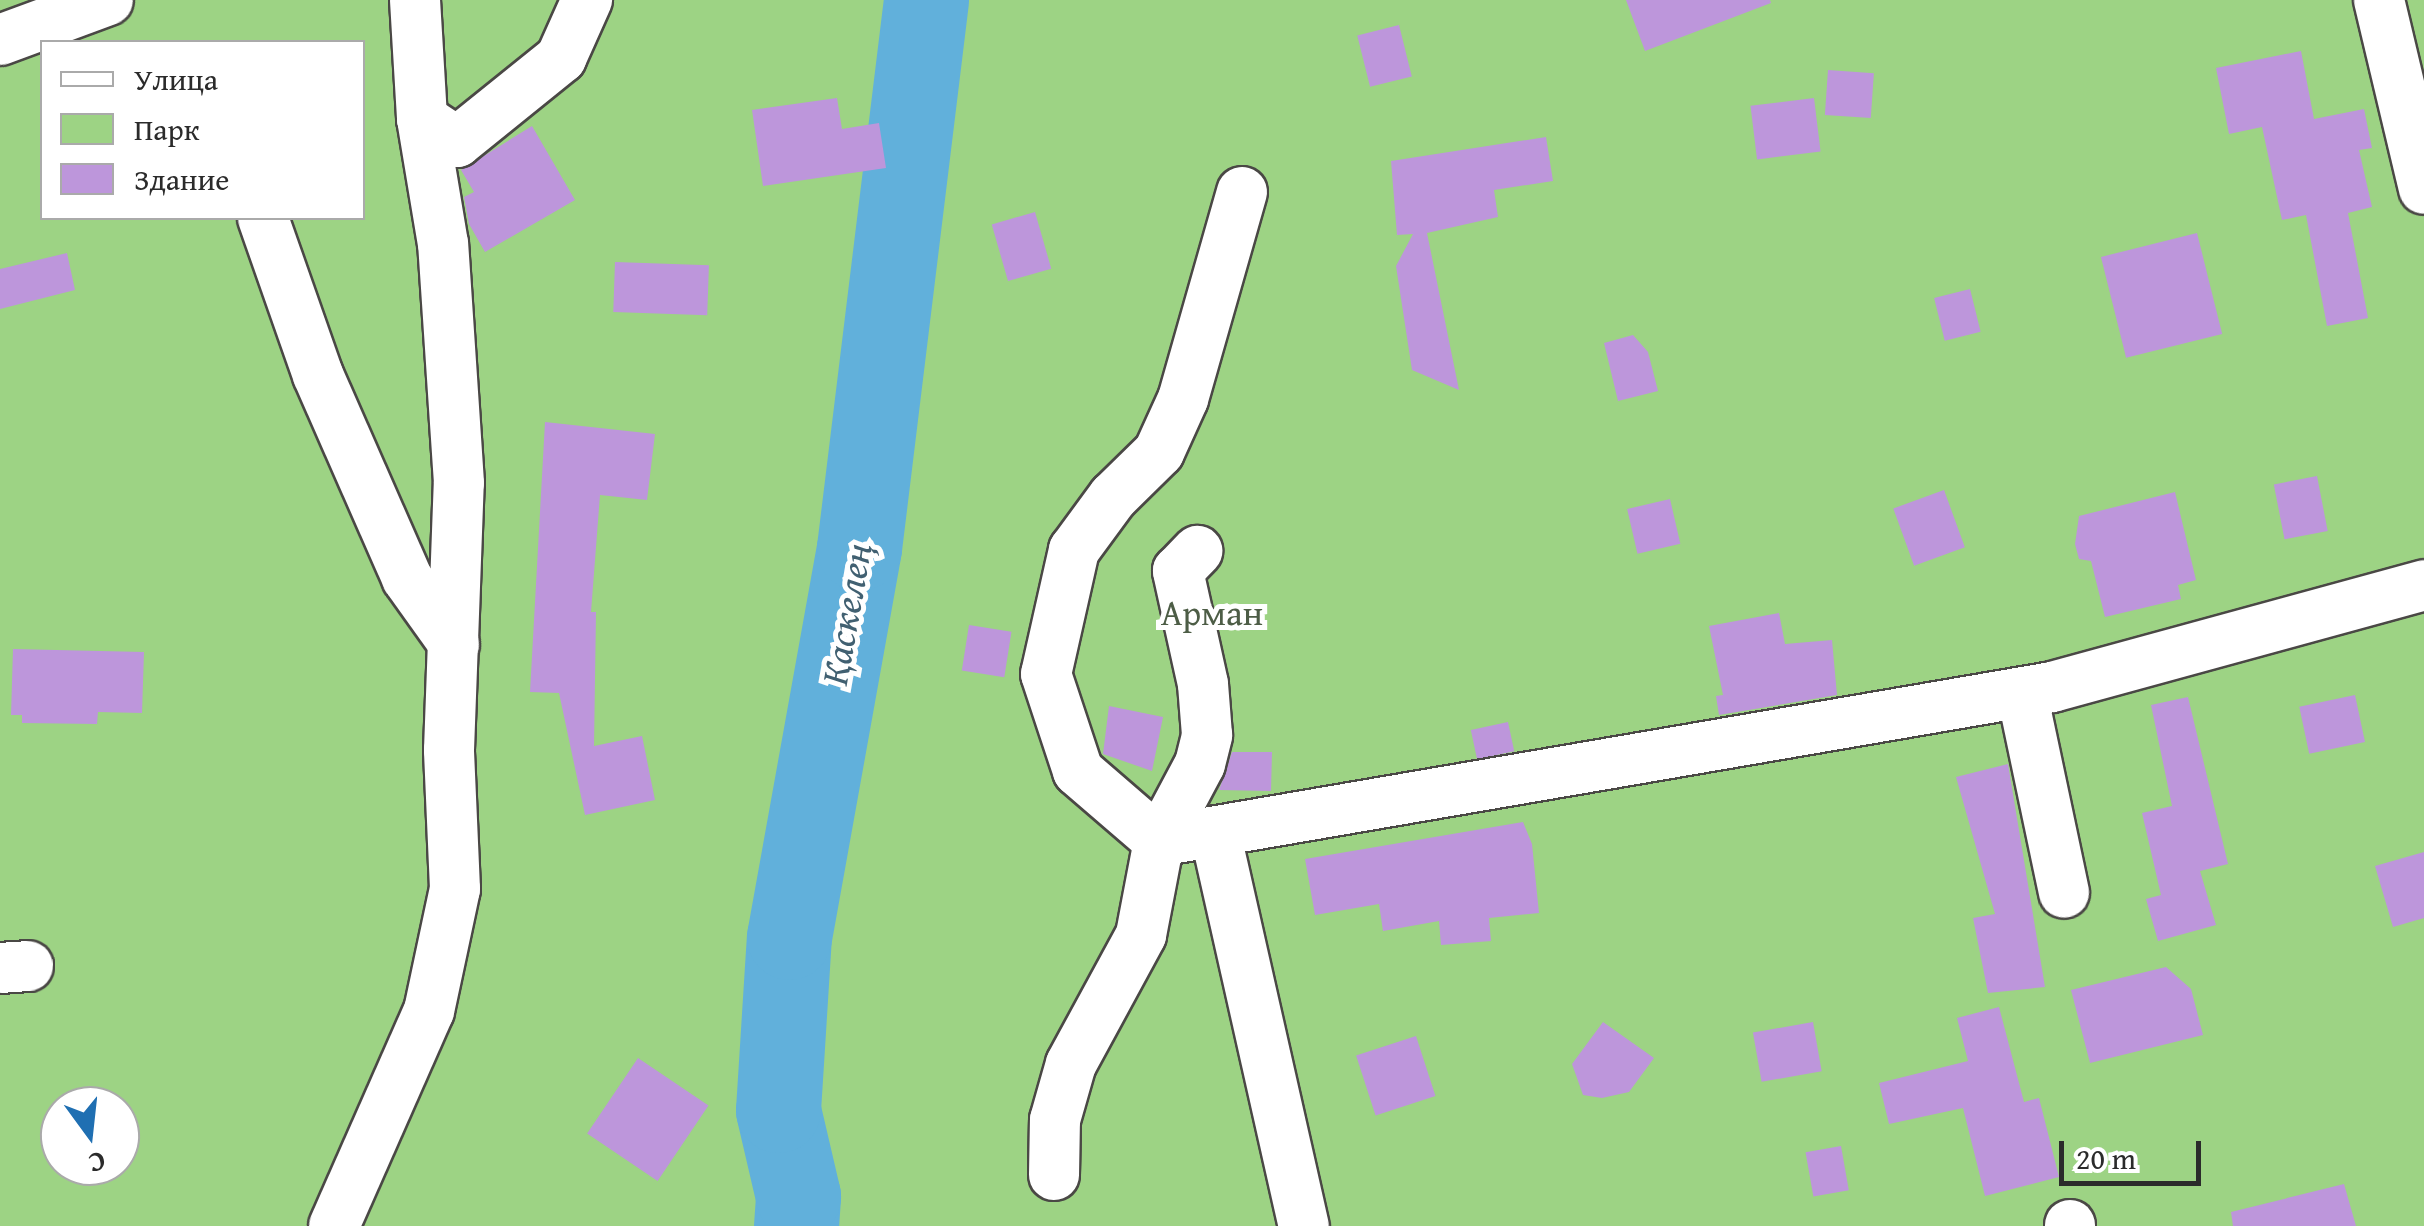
<!DOCTYPE html>
<html>
<head>
<meta charset="utf-8">
<style>
	body { margin:0 }
	#map { position:relative; width:2424px; height:1226px; overflow:hidden; background:#f7ead8; font-family:"Gentium Book Plus",serif }
	div>[style] { position:absolute }
	.green>* { inset:0; background:#9dd384 }
	.river>* { height:85px; margin:-42.5px; padding:0 42.5px; transform-origin:42.5px; border-radius:42.5px; background:#61b0db }
	.building>* { inset:0; background:#bd96db; transform-origin:0 0 }
	.roads { filter:drop-shadow(2px 0 #4a4845) drop-shadow(-2px 0 #4a4845) drop-shadow(0 2px #4a4845) drop-shadow(0 -2px #4a4845) }
	.minor>* { height:50px; margin:-25px; padding:0 25px; transform-origin:25px; border-radius:25px; background:#fff }
	span { translate:-50% -50%; white-space:nowrap; text-align:center; line-height:1.15; -webkit-text-stroke:10px #fff; paint-order:stroke }
	.park-label { font-size:35px; color:#4d5d46 }
	.water-label { font-size:38px; color:#416071; font-style:italic }
	.legend { position:absolute; left:40px; top:40px; width:325px; height:180px; box-sizing:border-box; background:#fff; border:2px solid #aaa; margin:0; padding:12px 18px; list-style:none; font-size:30px; color:#2b2b2b }
	.legend li { display:flex; align-items:center; gap:20px; height:50px }
	.legend b { width:50px; border:2px solid #aaa }
	.north { position:absolute; left:40px; top:1086px; width:100px; height:100px; box-sizing:border-box; background:#fff; border:2px solid #aaa; border-radius:50%; rotate:165deg; font-size:28px; font-weight:700; line-height:40px; text-align:center; color:#2b2b2b }
	.north::after { content:''; display:block; margin:auto; width:35px; height:45px; background:#1f6fb2; clip-path:polygon(50% 0,100% 100%,50% 72%,0 100%) }
	.scale { position:absolute; left:2059px; top:1141px; width:142px; height:45px; box-sizing:border-box; border:5px solid #2b2b2b; border-top:0; padding-left:12px; font-size:30px; line-height:35px; white-space:nowrap; color:#2b2b2b; -webkit-text-stroke:8px #fff; paint-order:stroke }
</style>
</head>
<body>
<div id="map">
	<div class="green">
		<i style="clip-path:polygon(evenodd,0 0,2424px 0,2424px 1226px,0 1226px,0 0,42px 42px,362px 42px,362px 218px,42px 218px,42px 42px,0 0,60px 1106px,120px 1106px,120px 1166px,60px 1166px,60px 1106px)"></i>
	</div>
	<div class="river">
		<i style="left:796px;top:1226px;width:30px;rotate:-86deg"></i>
		<i style="left:798px;top:1196px;width:88px;rotate:-103.1deg"></i>
		<i style="left:778px;top:1110px;width:173px;rotate:-86.4deg"></i>
		<i style="left:789px;top:937px;width:395px;rotate:-79.8deg"></i>
		<i style="left:859px;top:548px;width:552px;rotate:-83.03deg"></i>
	</div>
	<div class="building">
		<i style="clip-path:polygon(1626px 0,1770px 0,1771px 3px,1645px 51px)"></i>
		<i style="left:1399px;top:25px;width:53px;height:43px;rotate:76deg"></i>
		<i style="clip-path:polygon(2301px 51px,2314px 119px,2364px 109px,2372px 148px,2359px 150px,2372px 207px,2348px 213px,2368px 318px,2327px 326px,2306px 215px,2282px 220px,2262px 127px,2229px 134px,2216px 68px)"></i>
		<i style="left:1828px;top:70px;width:46px;height:45px;rotate:4deg"></i>
		<i style="clip-path:polygon(837px 98px,842px 129px,879px 123px,886px 168px,763px 186px,752px 110px)"></i>
		<i style="left:1814px;top:98px;width:54px;height:64px;rotate:83deg"></i>
		<i style="clip-path:polygon(532px 126px,575px 200px,485px 252px,469px 224px,464px 197px,474px 192px,461px 170px)"></i>
		<i style="clip-path:polygon(1546px 137px,1553px 181px,1494px 190px,1498px 217px,1427px 233px,1459px 390px,1412px 370px,1396px 266px,1413px 234px,1397px 235px,1391px 161px)"></i>
		<i style="left:1035px;top:212px;width:59px;height:45px;rotate:74deg"></i>
		<i style="left:2197px;top:233px;width:104px;height:99px;rotate:76deg"></i>
		<i style="clip-path:polygon(67px 253px,75px 290px,0 309px,0 269px)"></i>
		<i style="left:615px;top:262px;width:94px;height:50px;rotate:2deg"></i>
		<i style="left:1970px;top:289px;width:44px;height:37px;rotate:76deg"></i>
		<i style="clip-path:polygon(1633px 335px,1648px 352px,1658px 391px,1618px 401px,1604px 343px)"></i>
		<i style="clip-path:polygon(545px 422px,655px 434px,647px 500px,600px 495px,591px 612px,596px 612px,594px 746px,642px 736px,655px 800px,585px 815px,559px 693px,530px 692px)"></i>
		<i style="left:2317px;top:476px;width:56px;height:44px;rotate:79deg"></i>
		<i style="left:1944px;top:490px;width:61px;height:54px;rotate:70deg"></i>
		<i style="clip-path:polygon(2175px 492px,2196px 580px,2178px 585px,2181px 599px,2105px 617px,2091px 561px,2079px 559px,2075px 544px,2079px 516px)"></i>
		<i style="left:1670px;top:499px;width:46px;height:44px;rotate:77deg"></i>
		<i style="clip-path:polygon(1779px 613px,1785px 644px,1832px 640px,1837px 695px,1719px 715px,1716px 696px,1723px 695px,1709px 626px)"></i>
		<i style="left:969px;top:625px;width:43px;height:46px;rotate:9deg"></i>
		<i style="clip-path:polygon(13px 649px,144px 652px,142px 713px,98px 712px,97px 724px,22px 723px,22px 715px,11px 715px)"></i>
		<i style="left:2355px;top:695px;width:48px;height:57px;rotate:78deg"></i>
		<i style="clip-path:polygon(2188px 697px,2228px 864px,2200px 871px,2216px 925px,2158px 941px,2146px 899px,2161px 895px,2142px 813px,2172px 806px,2151px 705px)"></i>
		<i style="clip-path:polygon(1109px 706px,1163px 717px,1152px 771px,1103px 754px)"></i>
		<i style="left:1508px;top:722px;width:30px;height:38px;rotate:78deg"></i>
		<i style="clip-path:polygon(1232px 752px,1272px 752px,1271px 791px,1219px 790px)"></i>
		<i style="clip-path:polygon(2008px 764px,2045px 987px,1988px 993px,1973px 918px,1995px 914px,1956px 777px)"></i>
		<i style="clip-path:polygon(1523px 822px,1532px 844px,1539px 913px,1489px 918px,1491px 941px,1441px 945px,1439px 921px,1383px 931px,1379px 904px,1315px 915px,1305px 859px)"></i>
		<i style="clip-path:polygon(2424px 852px,2424px 918px,2393px 927px,2375px 866px)"></i>
		<i style="clip-path:polygon(2166px 967px,2191px 989px,2203px 1035px,2090px 1063px,2071px 990px)"></i>
		<i style="clip-path:polygon(1999px 1007px,2024px 1102px,2039px 1098px,2059px 1177px,1985px 1196px,1963px 1108px,1889px 1124px,1879px 1083px,1968px 1061px,1957px 1018px)"></i>
		<i style="clip-path:polygon(1603px 1022px,1654px 1058px,1629px 1092px,1602px 1098px,1583px 1095px,1572px 1064px)"></i>
		<i style="left:1813px;top:1022px;width:50px;height:61px;rotate:80deg"></i>
		<i style="left:1416px;top:1036px;width:63px;height:63px;rotate:72deg"></i>
		<i style="left:638px;top:1058px;width:85px;height:91px;rotate:34deg"></i>
		<i style="left:1841px;top:1146px;width:45px;height:36px;rotate:80deg"></i>
		<i style="clip-path:polygon(2344px 1184px,2356px 1226px,2233px 1226px,2231px 1212px)"></i>
	</div>
	<div class="roads">
		<div class="minor">
			<i style="left:415px;top:0;width:119px;rotate:86.6deg"></i>
			<i style="left:422px;top:119px;width:42px;rotate:33.3deg"></i>
			<i style="left:457px;top:142px;width:134px;rotate:-38.9deg"></i>
			<i style="left:561px;top:58px;width:64px;rotate:-65.9deg"></i>
			<i style="left:2379px;top:0;width:194px;rotate:76.6deg"></i>
			<i style="left:0;top:40px;width:115px;rotate:-20.3deg"></i>
			<i style="left:1242px;top:192px;width:215px;rotate:105.9deg"></i>
			<i style="left:1183px;top:399px;width:58px;rotate:114.4deg"></i>
			<i style="left:1159px;top:452px;width:64px;rotate:135.6deg"></i>
			<i style="left:1113px;top:497px;width:66px;rotate:126.3deg"></i>
			<i style="left:1074px;top:550px;width:127px;rotate:102.7deg"></i>
			<i style="left:1046px;top:674px;width:102px;rotate:71.7deg"></i>
			<i style="left:1078px;top:771px;width:107px;rotate:40.8deg"></i>
			<i style="left:1159px;top:841px;width:906px;rotate:-9.78deg"></i>
			<i style="left:2052px;top:687px;width:386px;rotate:-15.3deg"></i>
			<i style="left:263px;top:218px;width:166px;rotate:70.7deg"></i>
			<i style="left:318px;top:375px;width:222px;rotate:66.3deg"></i>
			<i style="left:407px;top:578px;width:81px;rotate:54.5deg"></i>
			<i style="left:2022px;top:693px;width:204px;rotate:78.1deg"></i>
			<i style="left:1215px;top:832px;width:404px;rotate:77.3deg"></i>
			<i style="left:0;top:968px;width:28px;rotate:-4deg"></i>
			<i style="left:1054px;top:1175px;width:55px;rotate:-89deg"></i>
			<i style="left:1055px;top:1120px;width:58px;rotate:-74.1deg"></i>
			<i style="left:1071px;top:1064px;width:147px;rotate:-61.5deg"></i>
			<i style="left:1141px;top:935px;width:96px;rotate:-79.2deg"></i>
			<i style="left:1159px;top:841px;width:87px;rotate:-62deg"></i>
			<i style="left:1200px;top:764px;width:30px;rotate:-76deg"></i>
			<i style="left:1207px;top:735px;width:51px;rotate:-94.5deg"></i>
			<i style="left:1203px;top:684px;width:116px;rotate:-102.5deg"></i>
			<i style="left:1178px;top:571px;width:28px;rotate:-46deg"></i>
			<i style="left:2070px;top:1225px;width:1px;rotate:90deg"></i>
			<i style="left:334px;top:1226px;width:235px;rotate:-66.2deg"></i>
			<i style="left:429px;top:1011px;width:125px;rotate:-78deg"></i>
			<i style="left:455px;top:889px;width:139px;rotate:-92.5deg"></i>
			<i style="left:449px;top:750px;width:267px;rotate:-87.9deg"></i>
			<i style="left:459px;top:483px;width:240px;rotate:-93.8deg"></i>
			<i style="left:443px;top:244px;width:127px;rotate:-99.5deg"></i>
		</div>
	</div>
	<div class="park-label">
		<span style="left:1212px;top:613px">Арман</span>
	</div>
	<div class="water-label">
		<span style="left:846px;top:614px;rotate:-80deg">Қаскелең</span>
	</div>
	<ul class="legend">
	<li><b style="height:12px;background:#fff"></b>Улица</li>
	<li><b style="height:28px;background:#9dd384"></b>Парк</li>
	<li><b style="height:28px;background:#bd96db"></b>Здание</li>
	</ul>
	<div class="north">С</div>
	<div class="scale">20 m</div>
</div>
</body>
</html>
